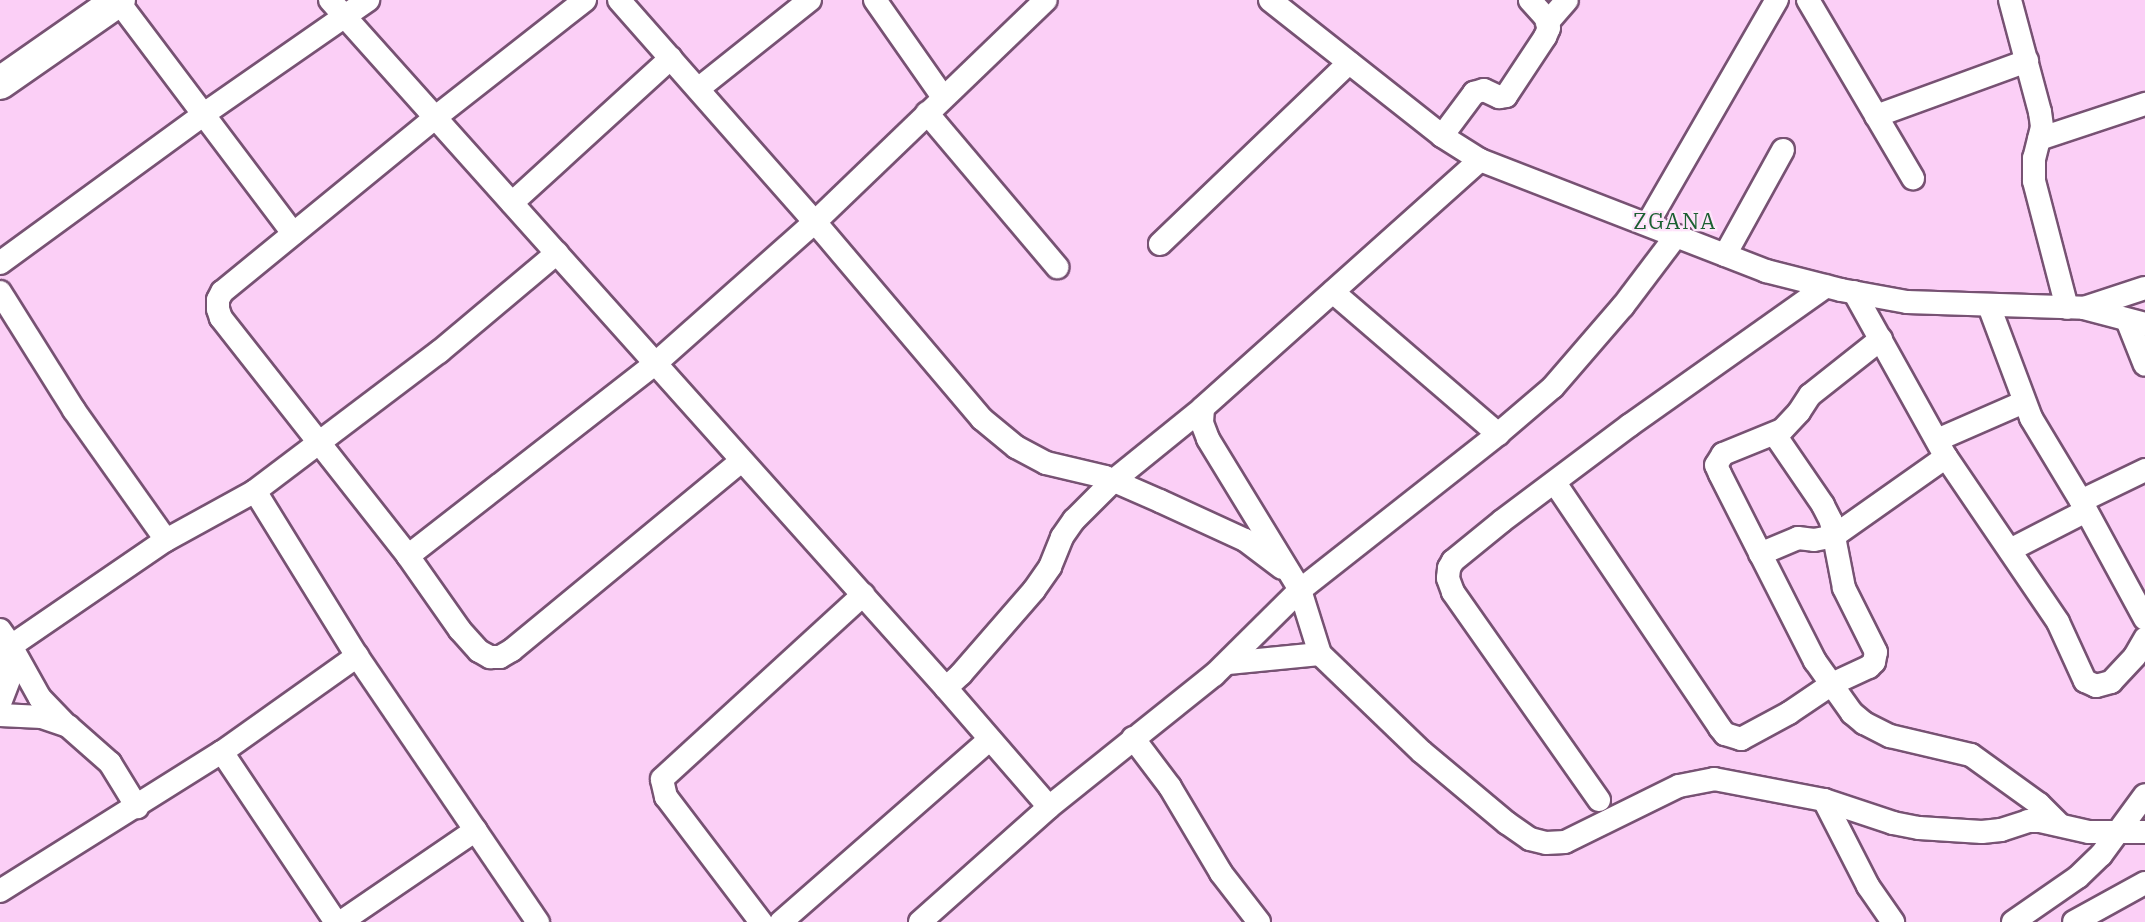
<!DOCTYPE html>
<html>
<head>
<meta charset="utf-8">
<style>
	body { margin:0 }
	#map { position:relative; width:2145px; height:922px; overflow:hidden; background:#fbcff6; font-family:"IBM Plex Serif",serif }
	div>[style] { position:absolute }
	.roads { filter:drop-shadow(2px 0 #775273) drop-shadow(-2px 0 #775273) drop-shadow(0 2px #775273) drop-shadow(0 -2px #775273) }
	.street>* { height:22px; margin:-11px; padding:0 11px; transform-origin:11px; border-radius:11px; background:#fff }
	.secondary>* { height:32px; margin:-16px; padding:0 16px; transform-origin:16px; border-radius:16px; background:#fff }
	span { translate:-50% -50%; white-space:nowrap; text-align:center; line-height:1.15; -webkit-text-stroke:4.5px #fee3fa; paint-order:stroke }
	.neighbourhood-label { font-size:22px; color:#1c6032; letter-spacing:1.5px }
</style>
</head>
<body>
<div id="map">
	<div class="roads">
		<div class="street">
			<i style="left:330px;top:0;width:923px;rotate:48.16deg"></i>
			<i style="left:946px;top:688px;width:157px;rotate:49.1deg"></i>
			<i style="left:585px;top:0;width:189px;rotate:141.9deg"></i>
			<i style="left:436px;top:117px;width:276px;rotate:140.7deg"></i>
			<i style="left:222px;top:292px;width:9px;rotate:117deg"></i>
			<i style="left:218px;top:300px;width:9px;rotate:90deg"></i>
			<i style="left:218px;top:309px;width:9px;rotate:72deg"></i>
			<i style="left:221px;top:318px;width:303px;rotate:51.8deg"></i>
			<i style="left:408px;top:556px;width:90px;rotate:54.9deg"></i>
			<i style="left:460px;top:630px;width:28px;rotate:48deg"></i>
			<i style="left:479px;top:651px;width:13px;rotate:29deg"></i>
			<i style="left:490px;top:657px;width:10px"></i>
			<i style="left:500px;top:657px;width:14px;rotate:-30deg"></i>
			<i style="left:512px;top:650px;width:297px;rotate:-39.5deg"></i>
			<i style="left:619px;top:0;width:296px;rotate:48.6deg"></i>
			<i style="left:815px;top:222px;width:258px;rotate:49.7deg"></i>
			<i style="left:982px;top:419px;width:44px;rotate:39.5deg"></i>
			<i style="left:1016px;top:447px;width:34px;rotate:28deg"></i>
			<i style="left:1046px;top:463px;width:61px;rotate:13.3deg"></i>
			<i style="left:1105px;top:477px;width:60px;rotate:23.6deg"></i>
			<i style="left:1160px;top:501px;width:94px;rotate:24.6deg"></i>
			<i style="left:1245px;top:540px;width:46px;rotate:37.1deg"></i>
			<i style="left:875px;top:0;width:118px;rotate:55deg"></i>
			<i style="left:1270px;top:0;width:219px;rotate:38.3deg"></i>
			<i style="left:1442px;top:136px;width:45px;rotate:32.3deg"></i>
			<i style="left:1480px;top:160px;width:307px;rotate:21.2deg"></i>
			<i style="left:1766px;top:271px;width:77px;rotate:14.2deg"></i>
			<i style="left:1841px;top:290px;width:67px;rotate:10.3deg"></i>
			<i style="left:1907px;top:302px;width:177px;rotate:1.9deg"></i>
			<i style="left:2084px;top:308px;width:63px;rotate:14.7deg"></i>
			<i style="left:1808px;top:0;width:207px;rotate:59.5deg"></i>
			<i style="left:2010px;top:0;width:116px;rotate:75deg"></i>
			<i style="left:2040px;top:112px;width:15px;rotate:82deg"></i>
			<i style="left:2042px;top:127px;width:32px;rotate:104deg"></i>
			<i style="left:2034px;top:158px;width:23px;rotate:90deg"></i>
			<i style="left:2034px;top:181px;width:131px;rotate:75.4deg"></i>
			<i style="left:118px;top:1px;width:291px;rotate:53deg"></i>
			<i style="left:1547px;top:23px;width:30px;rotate:-49deg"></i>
			<i style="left:698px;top:89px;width:143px;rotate:-38.5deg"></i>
			<i style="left:927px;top:113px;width:202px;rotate:49.8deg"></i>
			<i style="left:1876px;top:116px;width:161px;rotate:-20deg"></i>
			<i style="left:1442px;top:136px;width:54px;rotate:-53.3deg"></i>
			<i style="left:1474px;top:93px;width:10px;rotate:-17deg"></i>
			<i style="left:1484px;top:90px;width:17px;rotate:25deg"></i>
			<i style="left:1499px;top:97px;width:7px;rotate:-8deg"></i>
			<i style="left:1506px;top:96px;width:71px;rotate:-56.5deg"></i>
			<i style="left:1545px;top:37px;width:10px;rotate:-66deg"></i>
			<i style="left:1549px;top:28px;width:10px;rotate:-107deg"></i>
			<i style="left:1546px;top:18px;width:24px;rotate:-132deg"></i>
			<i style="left:2039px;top:139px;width:112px;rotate:-18.3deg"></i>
			<i style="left:1480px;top:160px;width:372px;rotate:138.2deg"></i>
			<i style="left:1203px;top:408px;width:15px;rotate:94deg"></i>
			<i style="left:1202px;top:423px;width:17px;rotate:69deg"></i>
			<i style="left:1208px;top:439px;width:177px;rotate:58.6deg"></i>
			<i style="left:1300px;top:590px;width:67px;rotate:72.6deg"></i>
			<i style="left:1320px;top:654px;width:141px;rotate:43.9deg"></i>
			<i style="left:1422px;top:752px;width:111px;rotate:39.9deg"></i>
			<i style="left:1507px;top:823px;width:28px;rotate:35deg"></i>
			<i style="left:1530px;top:839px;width:16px;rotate:14deg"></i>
			<i style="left:1546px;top:843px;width:19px;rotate:-3deg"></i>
			<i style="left:1565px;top:842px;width:127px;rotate:-26.2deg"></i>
			<i style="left:1679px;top:786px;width:36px;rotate:-11deg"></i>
			<i style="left:1714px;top:779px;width:112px;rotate:10.8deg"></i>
			<i style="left:1824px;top:800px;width:73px;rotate:18.4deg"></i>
			<i style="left:1893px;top:823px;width:26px;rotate:11deg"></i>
			<i style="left:1919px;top:828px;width:63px;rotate:3.6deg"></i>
			<i style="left:1982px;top:832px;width:19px;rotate:-6deg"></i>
			<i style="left:2001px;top:830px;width:28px;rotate:-18deg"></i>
			<i style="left:2028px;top:821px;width:12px"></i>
			<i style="left:2040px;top:821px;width:50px;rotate:12.7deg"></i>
			<i style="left:2089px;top:832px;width:56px"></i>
			<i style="left:512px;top:203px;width:215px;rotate:-42.4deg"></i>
			<i style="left:1648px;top:223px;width:258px;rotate:-60deg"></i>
			<i style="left:1160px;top:244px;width:262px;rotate:-43.8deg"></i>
			<i style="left:1725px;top:255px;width:120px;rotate:-61.1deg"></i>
			<i style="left:0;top:263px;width:253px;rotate:-36.1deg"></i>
			<i style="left:204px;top:114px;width:200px;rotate:-34.8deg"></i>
			<i style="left:0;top:292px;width:139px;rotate:57.9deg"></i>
			<i style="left:74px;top:410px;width:159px;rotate:54.7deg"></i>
			<i style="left:1333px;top:292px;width:218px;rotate:40.7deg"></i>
			<i style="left:1854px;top:292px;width:189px;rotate:60.9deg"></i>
			<i style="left:1946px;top:457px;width:199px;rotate:55.8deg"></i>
			<i style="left:2058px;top:622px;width:65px;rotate:65.4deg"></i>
			<i style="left:2085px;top:681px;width:12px;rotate:24deg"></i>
			<i style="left:2096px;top:686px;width:16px;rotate:-15deg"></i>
			<i style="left:2111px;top:682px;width:35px;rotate:-47deg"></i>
			<i style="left:2135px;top:656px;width:20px;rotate:-60deg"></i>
			<i style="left:1989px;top:306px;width:120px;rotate:69.4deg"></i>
			<i style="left:2031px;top:418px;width:97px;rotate:58.9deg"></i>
			<i style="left:2081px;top:501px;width:134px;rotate:61.5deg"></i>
			<i style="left:2084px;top:308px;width:64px;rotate:-18.2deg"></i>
			<i style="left:2127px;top:320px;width:48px;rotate:68.2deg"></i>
			<i style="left:1881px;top:339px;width:90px;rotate:141.7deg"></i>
			<i style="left:1810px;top:395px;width:20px;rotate:123deg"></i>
			<i style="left:1799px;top:412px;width:25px;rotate:133deg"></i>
			<i style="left:1782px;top:430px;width:64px;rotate:157.9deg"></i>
			<i style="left:1723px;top:454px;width:13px;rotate:122deg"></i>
			<i style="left:1716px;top:465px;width:10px;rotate:66deg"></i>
			<i style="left:1720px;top:474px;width:210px;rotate:63.1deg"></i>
			<i style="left:1815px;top:661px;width:64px;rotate:54.6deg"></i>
			<i style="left:1852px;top:713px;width:16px;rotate:40deg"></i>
			<i style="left:1864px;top:723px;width:29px;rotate:27deg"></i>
			<i style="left:1890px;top:736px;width:83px;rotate:13.2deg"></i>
			<i style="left:1971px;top:755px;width:84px;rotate:35.8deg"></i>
			<i style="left:2039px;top:804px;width:28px;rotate:45deg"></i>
			<i style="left:1937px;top:440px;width:95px;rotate:-23.6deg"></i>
			<i style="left:1555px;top:483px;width:295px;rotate:56deg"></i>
			<i style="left:1720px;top:728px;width:8px;rotate:50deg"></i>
			<i style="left:1725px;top:734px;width:17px;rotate:17deg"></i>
			<i style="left:1741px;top:739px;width:55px;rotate:-28.4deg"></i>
			<i style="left:1789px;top:713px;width:52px;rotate:-34deg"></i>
			<i style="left:1832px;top:684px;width:41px;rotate:-24.7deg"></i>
			<i style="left:1869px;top:667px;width:7px;rotate:-45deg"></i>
			<i style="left:1874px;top:662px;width:10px;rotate:-79deg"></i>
			<i style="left:1876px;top:652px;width:72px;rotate:-116.6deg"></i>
			<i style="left:1844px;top:588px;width:68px;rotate:-101deg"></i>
			<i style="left:1831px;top:521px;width:18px;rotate:-117deg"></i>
			<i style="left:1823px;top:505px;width:85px;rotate:-124.4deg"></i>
			<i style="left:255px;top:491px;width:194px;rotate:58.3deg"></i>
			<i style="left:357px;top:656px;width:322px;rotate:55.8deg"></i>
			<i style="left:2081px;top:501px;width:71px;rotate:-25.8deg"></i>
			<i style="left:2010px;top:550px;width:85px;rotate:-27.2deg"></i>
			<i style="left:1760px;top:554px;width:41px;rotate:-22.8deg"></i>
			<i style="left:1798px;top:538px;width:16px;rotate:7deg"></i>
			<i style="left:1814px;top:540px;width:20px;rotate:-11deg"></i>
			<i style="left:1834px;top:536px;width:137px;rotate:-35.2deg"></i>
			<i style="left:408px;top:556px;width:314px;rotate:-37.9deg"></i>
			<i style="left:656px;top:363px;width:213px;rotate:-41.6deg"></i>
			<i style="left:815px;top:222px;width:320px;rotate:-43.9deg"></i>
			<i style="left:0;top:630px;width:19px;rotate:55deg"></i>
			<i style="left:11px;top:646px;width:188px;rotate:-34.4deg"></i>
			<i style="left:166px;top:540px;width:102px;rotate:-28.8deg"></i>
			<i style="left:255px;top:491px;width:231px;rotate:-37.1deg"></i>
			<i style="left:439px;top:352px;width:154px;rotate:-40deg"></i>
			<i style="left:11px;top:646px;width:60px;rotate:60.9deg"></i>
			<i style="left:40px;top:698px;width:35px;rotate:46deg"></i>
			<i style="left:1228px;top:663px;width:92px;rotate:-5.6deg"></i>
			<i style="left:946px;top:688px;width:21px;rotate:-43deg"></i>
			<i style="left:961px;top:674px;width:111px;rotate:-49deg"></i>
			<i style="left:1034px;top:590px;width:28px;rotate:-55deg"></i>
			<i style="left:1050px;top:567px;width:32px;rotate:-68deg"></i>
			<i style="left:1062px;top:537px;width:21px;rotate:-55deg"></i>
			<i style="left:1074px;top:520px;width:55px;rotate:-45deg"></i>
			<i style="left:1113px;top:481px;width:116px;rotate:-39deg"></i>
			<i style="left:0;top:703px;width:30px;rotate:-69deg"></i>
			<i style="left:11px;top:675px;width:28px;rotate:-90deg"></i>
			<i style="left:0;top:715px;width:42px;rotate:2.7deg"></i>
			<i style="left:42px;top:717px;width:28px;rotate:19deg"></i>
			<i style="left:68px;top:726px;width:56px;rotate:41.4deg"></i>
			<i style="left:110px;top:763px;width:52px;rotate:58.5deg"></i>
			<i style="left:1133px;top:738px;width:61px;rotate:52.9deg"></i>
			<i style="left:1170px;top:787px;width:100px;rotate:59.3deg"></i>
			<i style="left:1221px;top:873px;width:62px;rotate:52.2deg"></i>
			<i style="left:222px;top:752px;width:205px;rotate:56.2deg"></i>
			<i style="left:1599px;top:800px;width:254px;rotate:-125.1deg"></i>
			<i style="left:1453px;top:592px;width:15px;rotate:-110deg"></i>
			<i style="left:1448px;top:578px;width:10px;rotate:-84deg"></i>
			<i style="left:1449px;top:568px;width:8px;rotate:-60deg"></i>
			<i style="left:1453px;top:561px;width:63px;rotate:-39.2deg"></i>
			<i style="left:1502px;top:521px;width:160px;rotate:-36.9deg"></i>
			<i style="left:1630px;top:425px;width:240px;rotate:-35.3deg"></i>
			<i style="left:1824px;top:800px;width:97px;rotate:62.9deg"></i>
			<i style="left:1868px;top:886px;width:44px;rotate:55.2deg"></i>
			<i style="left:0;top:891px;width:262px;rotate:-32.1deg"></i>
			<i style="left:222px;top:752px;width:166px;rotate:-35.4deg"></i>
			<i style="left:341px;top:922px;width:163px;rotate:-34.3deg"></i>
			<i style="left:761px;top:922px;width:157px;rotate:-127.2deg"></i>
			<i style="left:666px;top:797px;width:18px;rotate:-103deg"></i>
			<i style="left:662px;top:779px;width:273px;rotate:-42.5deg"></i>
			<i style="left:781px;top:922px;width:276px;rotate:-41.2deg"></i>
			<i style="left:920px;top:922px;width:173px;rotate:-41.7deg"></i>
			<i style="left:1049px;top:807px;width:211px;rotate:-38.7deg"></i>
			<i style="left:1214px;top:675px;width:121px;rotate:-44.7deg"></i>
			<i style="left:1300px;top:590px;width:252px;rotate:-38.2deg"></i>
			<i style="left:1498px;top:434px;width:72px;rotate:-40.5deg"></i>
			<i style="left:1553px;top:387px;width:107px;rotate:-49.2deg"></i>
			<i style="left:1623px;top:306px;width:88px;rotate:-52.9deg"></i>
			<i style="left:2013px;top:922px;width:79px;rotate:-34.7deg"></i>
			<i style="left:2078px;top:877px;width:32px;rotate:-44deg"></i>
			<i style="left:2101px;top:855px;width:74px;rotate:-53.7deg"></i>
			<i style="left:2074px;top:922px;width:81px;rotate:-28.8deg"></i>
		</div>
		<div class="secondary">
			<i style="left:0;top:83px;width:145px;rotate:-34.9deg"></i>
		</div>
	</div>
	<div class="neighbourhood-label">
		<span style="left:1675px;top:221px">ZGANA</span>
	</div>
</div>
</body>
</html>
